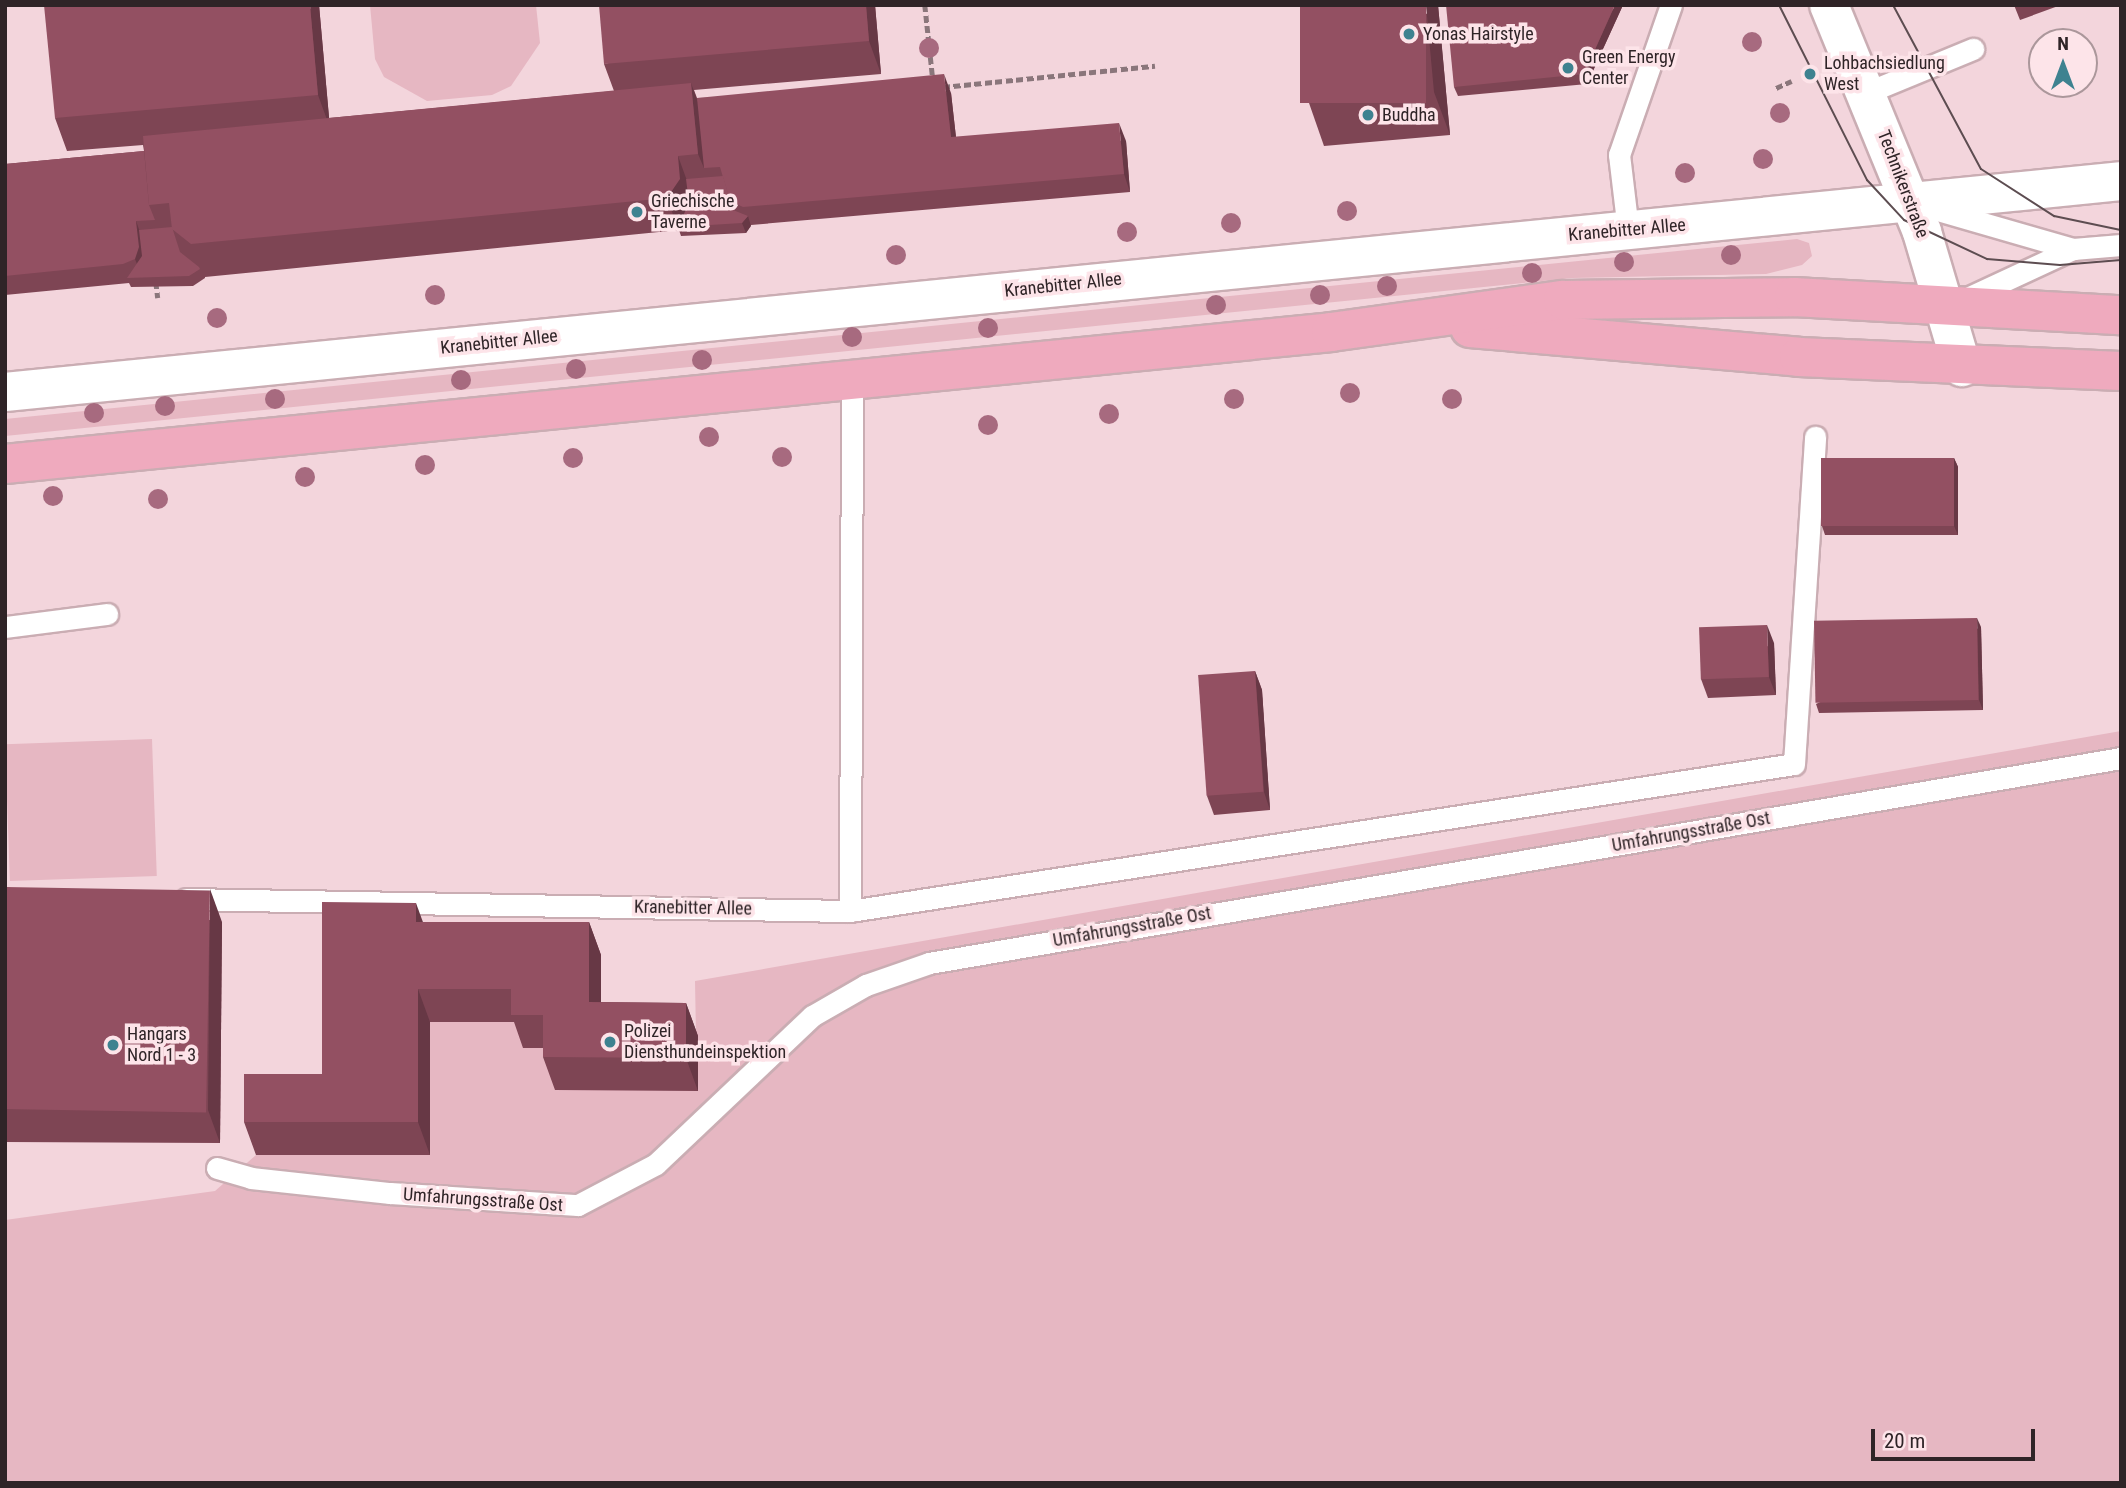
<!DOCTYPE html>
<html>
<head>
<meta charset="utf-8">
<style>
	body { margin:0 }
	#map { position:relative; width:2126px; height:1488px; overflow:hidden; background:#f3d5dc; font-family:"Roboto Condensed",sans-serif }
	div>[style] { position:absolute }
	.green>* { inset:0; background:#e6b7c2; transform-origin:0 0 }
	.path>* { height:4.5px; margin-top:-2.25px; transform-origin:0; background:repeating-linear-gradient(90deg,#8a767b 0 7px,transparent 0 10.5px) }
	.roads { filter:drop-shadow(2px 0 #caadb3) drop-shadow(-2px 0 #caadb3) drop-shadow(0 2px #caadb3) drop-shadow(0 -2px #caadb3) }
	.service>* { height:21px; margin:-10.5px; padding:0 10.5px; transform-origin:10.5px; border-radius:10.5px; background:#fff }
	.minor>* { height:38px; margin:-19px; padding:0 19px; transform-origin:19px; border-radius:19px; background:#fff }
	.tertiary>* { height:38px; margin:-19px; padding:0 19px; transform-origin:19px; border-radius:19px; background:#fff }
	.primary>* { height:38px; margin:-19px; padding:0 19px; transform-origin:19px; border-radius:19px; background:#efaabe }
	.tram>* { height:2px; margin:-1px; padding:0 1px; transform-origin:1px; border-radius:1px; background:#5d4d51 }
	.trees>* { width:20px; height:20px; margin:-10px; border-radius:50%; background:#a76a7f }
	.wall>* { inset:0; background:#7e4554 }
	.shaded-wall>* { inset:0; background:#673845 }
	.building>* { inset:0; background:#935062; transform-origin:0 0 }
	.dots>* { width:19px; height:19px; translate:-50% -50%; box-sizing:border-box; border:4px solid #fde4e9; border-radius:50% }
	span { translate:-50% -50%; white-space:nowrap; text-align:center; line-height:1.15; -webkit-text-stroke:7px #fde4e9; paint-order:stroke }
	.poi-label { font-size:18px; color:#2f2427 }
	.left { translate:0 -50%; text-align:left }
	.street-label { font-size:18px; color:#2f2427 }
	.frame { position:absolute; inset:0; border:7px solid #2f2427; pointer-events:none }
	.north { position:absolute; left:2028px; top:28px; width:70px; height:70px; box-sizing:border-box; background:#fde4e9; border:2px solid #ab979b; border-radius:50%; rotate:0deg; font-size:19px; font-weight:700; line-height:28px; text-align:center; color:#2f2427 }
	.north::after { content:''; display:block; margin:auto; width:24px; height:32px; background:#3e8290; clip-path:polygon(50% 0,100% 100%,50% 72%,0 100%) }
	.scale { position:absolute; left:1871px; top:1429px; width:164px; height:32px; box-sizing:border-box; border:4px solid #2f2427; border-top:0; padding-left:9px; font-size:21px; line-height:24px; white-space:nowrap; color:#2f2427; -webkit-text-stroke:5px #fde4e9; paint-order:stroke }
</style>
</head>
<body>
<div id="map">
	<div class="green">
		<i style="clip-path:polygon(370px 5px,536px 5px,540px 43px,511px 86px,492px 95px,427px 101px,384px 77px,375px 59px)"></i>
		<i style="clip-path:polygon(1797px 239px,1809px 243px,1812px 256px,1802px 265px,1766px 274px,1572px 278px,5px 436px,5px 419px)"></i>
		<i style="clip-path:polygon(2121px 731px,2121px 1483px,5px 1483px,5px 1220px,215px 1191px,256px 1155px,429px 1155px,430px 1022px,523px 1022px,555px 1048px,697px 1091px,695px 981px)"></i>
		<i style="left:152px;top:739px;width:137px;height:147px;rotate:88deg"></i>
	</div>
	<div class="path">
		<i style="left:925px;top:5px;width:75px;rotate:83.9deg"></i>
		<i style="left:943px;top:87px;width:213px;rotate:-5.7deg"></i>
		<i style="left:1776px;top:88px;width:17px;rotate:-24deg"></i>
		<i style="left:156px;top:282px;width:16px;rotate:83deg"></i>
	</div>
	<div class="roads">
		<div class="service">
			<i style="left:1866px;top:93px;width:116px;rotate:-22.4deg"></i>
			<i style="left:1934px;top:209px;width:145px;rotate:16.1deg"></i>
			<i style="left:1628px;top:230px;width:76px;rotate:-96.8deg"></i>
			<i style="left:1619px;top:155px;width:159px;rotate:-70.9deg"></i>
			<i style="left:1963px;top:300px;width:121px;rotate:-24.9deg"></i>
			<i style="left:2073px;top:249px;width:48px;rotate:-4.8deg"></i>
			<i style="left:5px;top:627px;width:103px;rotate:-7.3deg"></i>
			<i style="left:186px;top:899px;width:664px;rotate:1.04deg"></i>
			<i style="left:850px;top:911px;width:531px;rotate:-89.78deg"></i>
			<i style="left:850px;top:911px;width:955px;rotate:-8.85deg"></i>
			<i style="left:1794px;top:764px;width:328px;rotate:-86.3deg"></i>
			<i style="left:217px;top:1168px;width:35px;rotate:16deg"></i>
			<i style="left:251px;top:1178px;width:140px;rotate:6.2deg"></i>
			<i style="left:390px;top:1193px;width:188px;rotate:3.7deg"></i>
			<i style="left:578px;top:1205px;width:88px;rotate:-27.7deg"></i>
			<i style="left:656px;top:1164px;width:215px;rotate:-43.5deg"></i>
			<i style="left:812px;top:1016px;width:62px;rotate:-29.9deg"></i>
			<i style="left:866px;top:985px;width:67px;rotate:-19.2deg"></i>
			<i style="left:929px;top:963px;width:1209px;rotate:-9.76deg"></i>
		</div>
		<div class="minor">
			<i style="left:5px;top:392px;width:2126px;rotate:-5.69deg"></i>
		</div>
		<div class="tertiary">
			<i style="left:1829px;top:5px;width:245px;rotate:67.7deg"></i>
			<i style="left:1922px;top:232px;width:141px;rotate:73.5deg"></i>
		</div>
		<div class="primary">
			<i style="left:1470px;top:328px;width:330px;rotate:5deg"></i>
			<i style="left:1799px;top:357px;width:322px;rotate:2.5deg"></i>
			<i style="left:5px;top:464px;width:1333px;rotate:-5.68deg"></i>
			<i style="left:1331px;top:332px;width:234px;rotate:-7.9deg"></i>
			<i style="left:1563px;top:300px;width:231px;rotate:-0.7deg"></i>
			<i style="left:1794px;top:297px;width:327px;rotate:3.2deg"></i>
		</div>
	</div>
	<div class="tram">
		<i style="left:1779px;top:5px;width:196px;rotate:63.3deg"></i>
		<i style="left:1867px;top:180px;width:54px;rotate:47.2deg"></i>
		<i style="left:1904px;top:220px;width:92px;rotate:25.2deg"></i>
		<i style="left:1987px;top:259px;width:73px;rotate:4.7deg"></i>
		<i style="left:2060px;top:265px;width:61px;rotate:-4.7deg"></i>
		<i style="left:1893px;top:5px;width:186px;rotate:61.8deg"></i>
		<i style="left:1981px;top:169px;width:87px;rotate:32.8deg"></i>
		<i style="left:2054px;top:216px;width:68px;rotate:11.8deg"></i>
	</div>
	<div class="trees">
		<i style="left:1752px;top:42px"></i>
		<i style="left:929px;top:48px"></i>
		<i style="left:1780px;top:113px"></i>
		<i style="left:1763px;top:159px"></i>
		<i style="left:1685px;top:173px"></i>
		<i style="left:1347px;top:211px"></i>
		<i style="left:1231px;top:223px"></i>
		<i style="left:1127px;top:232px"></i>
		<i style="left:896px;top:255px"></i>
		<i style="left:1731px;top:255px"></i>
		<i style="left:1624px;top:262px"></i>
		<i style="left:1532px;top:273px"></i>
		<i style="left:1387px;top:286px"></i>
		<i style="left:435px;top:295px"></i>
		<i style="left:1320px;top:295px"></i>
		<i style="left:1216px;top:305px"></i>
		<i style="left:217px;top:318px"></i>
		<i style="left:988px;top:328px"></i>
		<i style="left:852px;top:337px"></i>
		<i style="left:702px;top:360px"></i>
		<i style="left:576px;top:369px"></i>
		<i style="left:461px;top:380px"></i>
		<i style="left:1350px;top:393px"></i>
		<i style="left:275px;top:399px"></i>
		<i style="left:1234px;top:399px"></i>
		<i style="left:1452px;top:399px"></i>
		<i style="left:165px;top:406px"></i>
		<i style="left:94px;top:413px"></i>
		<i style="left:1109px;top:414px"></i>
		<i style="left:988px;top:425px"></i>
		<i style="left:709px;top:437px"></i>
		<i style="left:782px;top:457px"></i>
		<i style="left:573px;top:458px"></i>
		<i style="left:425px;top:465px"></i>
		<i style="left:305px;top:477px"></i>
		<i style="left:53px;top:496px"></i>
		<i style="left:158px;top:499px"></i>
	</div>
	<div class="wall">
		<i style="clip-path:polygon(319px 5px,329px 118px,614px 91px,604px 64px,875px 5px,881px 74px,694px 90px,697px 98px,951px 93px,956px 137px,1126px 141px,1130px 192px,751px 225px,746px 233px,681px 236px,679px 230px,205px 277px,205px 278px,193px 286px,131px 287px,129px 283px,5px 295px,5px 164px,144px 151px,143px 145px,67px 151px,55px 118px)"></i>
		<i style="clip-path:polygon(1438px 5px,1450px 135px,1324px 146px,1309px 103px)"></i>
		<i style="clip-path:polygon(1623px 5px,1587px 84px,1458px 96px,1454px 87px)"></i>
		<i style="clip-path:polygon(2014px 5px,2061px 5px,2020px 20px)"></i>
		<i style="clip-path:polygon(1954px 458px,1958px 467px,1958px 535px,1825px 535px,1822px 526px)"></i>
		<i style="clip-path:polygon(1981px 627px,1983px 710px,1819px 713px,1816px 704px)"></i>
		<i style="clip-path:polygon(1774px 643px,1776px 695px,1708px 698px,1701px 679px)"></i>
		<i style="clip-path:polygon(1255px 671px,1262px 690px,1270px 810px,1214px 815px,1207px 796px)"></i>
		<i style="clip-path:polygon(5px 887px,222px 922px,220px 1143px,5px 1142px)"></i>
		<i style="clip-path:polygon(423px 922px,589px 922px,601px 955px,601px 1002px,686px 1003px,698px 1036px,698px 1091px,555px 1090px,543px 1057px,543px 1048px,523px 1048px,514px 1022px,430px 1022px,430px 1155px,256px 1155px,244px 1122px,322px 1074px)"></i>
	</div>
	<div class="shaded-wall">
		<i style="clip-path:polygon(310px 5px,319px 5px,330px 128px,318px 95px)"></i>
		<i style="clip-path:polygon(866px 5px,875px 5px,881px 74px,869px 41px)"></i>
		<i style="clip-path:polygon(1426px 5px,1438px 5px,1450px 135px,1434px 92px)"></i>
		<i style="clip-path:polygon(1615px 5px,1623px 5px,1587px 84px,1584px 74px)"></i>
		<i style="clip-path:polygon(944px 74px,951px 93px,958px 156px,951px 137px)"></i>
		<i style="clip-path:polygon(691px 83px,703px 116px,704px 168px,698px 154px)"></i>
		<i style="clip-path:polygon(1119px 123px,1126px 141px,1130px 192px,1124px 174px)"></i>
		<i style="clip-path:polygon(678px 156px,690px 189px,692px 212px,678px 227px,679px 231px,667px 198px)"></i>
		<i style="clip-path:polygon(748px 216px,751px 226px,746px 233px,742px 223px)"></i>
		<i style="clip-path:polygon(136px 221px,143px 240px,142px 277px,135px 259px)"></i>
		<i style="clip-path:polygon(1954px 458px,1958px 467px,1958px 535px,1954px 526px)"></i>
		<i style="clip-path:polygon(1977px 618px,1981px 627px,1983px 710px,1979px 700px)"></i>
		<i style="clip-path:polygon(1767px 625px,1774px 643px,1776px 695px,1769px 677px)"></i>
		<i style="clip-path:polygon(1255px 671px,1262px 690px,1270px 810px,1264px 792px)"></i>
		<i style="clip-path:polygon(210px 889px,222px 922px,220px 1143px,208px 1110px)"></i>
		<i style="clip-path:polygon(416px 903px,428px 936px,416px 922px)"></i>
		<i style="clip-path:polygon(589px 922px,601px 955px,601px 1035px,589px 1002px)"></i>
		<i style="clip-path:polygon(418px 989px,430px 1022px,430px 1155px,418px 1122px)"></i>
		<i style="clip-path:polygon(686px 1003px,698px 1036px,698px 1091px,686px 1058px)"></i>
	</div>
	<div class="building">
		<i style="clip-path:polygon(44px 5px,310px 5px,318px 95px,55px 118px)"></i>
		<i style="clip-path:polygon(599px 5px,866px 5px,869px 41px,604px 64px)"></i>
		<i style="left:1300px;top:5px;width:126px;height:98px"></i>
		<i style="clip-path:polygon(1446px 5px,1615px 5px,1584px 74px,1454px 87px)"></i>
		<i style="clip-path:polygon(944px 74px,951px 137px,1119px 123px,1124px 174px,743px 207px,730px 201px,720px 167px,704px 168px,697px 98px)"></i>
		<i style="clip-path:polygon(691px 83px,698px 154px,678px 156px,680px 179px,667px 198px,191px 244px,172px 229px,169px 203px,149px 205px,143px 136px)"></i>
		<i style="clip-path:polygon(144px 151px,149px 205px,155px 220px,136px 221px,139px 247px,135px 259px,123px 264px,5px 276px,5px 164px)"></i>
		<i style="clip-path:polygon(723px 176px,733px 210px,748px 216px,742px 223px,678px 227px,689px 203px,686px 179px)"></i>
		<i style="clip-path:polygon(172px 227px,180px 252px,199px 267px,200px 269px,189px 276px,127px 278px,142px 256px,139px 230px)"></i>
		<i style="left:1821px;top:458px;width:133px;height:68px"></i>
		<i style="left:1977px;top:618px;width:82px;height:163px;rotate:89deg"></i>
		<i style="left:1767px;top:625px;width:52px;height:68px;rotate:88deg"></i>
		<i style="left:1255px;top:671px;width:121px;height:57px;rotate:86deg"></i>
		<i style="left:5px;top:887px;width:205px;height:222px;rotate:1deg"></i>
		<i style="clip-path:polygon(322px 902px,416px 903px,416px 922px,589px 922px,589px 1002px,686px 1003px,686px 1058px,543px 1057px,543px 1015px,511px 1015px,511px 989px,418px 989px,418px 1122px,244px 1122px,244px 1074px,322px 1074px)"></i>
	</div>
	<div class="dots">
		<i style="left:1409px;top:34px;background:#3e8290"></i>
		<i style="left:1568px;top:68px;background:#3e8290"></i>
		<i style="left:1810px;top:74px;background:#3e8290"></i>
		<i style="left:1368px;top:115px;background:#3e8290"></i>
		<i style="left:637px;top:212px;background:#3e8290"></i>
		<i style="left:610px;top:1042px;background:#3e8290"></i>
		<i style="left:113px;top:1045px;background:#3e8290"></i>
	</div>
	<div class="poi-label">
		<span class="left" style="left:1423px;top:34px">Yonas Hairstyle</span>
		<span class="left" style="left:1582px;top:68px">Green Energy<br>Center</span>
		<span class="left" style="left:1824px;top:74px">Lohbachsiedlung<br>West</span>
		<span class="left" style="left:1382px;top:115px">Buddha</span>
		<span class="left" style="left:651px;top:212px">Griechische<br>Taverne</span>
		<span class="left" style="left:624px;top:1042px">Polizei<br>Diensthundeinspektion</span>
		<span class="left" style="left:127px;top:1045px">Hangars<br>Nord 1 - 3</span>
	</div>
	<div class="street-label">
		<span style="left:1903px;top:184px;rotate:69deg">Technikerstraße</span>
		<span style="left:1627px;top:230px;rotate:-5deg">Kranebitter Allee</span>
		<span style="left:1063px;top:285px;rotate:-6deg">Kranebitter Allee</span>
		<span style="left:499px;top:342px;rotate:-6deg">Kranebitter Allee</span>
		<span style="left:1691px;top:832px;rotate:-10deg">Umfahrungsstraße Ost</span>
		<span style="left:693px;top:908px;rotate:1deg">Kranebitter Allee</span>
		<span style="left:1132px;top:927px;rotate:-10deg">Umfahrungsstraße Ost</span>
		<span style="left:483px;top:1200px;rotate:4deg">Umfahrungsstraße Ost</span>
	</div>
	<div class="frame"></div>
	<div class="north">N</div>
	<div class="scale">20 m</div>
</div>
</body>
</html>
